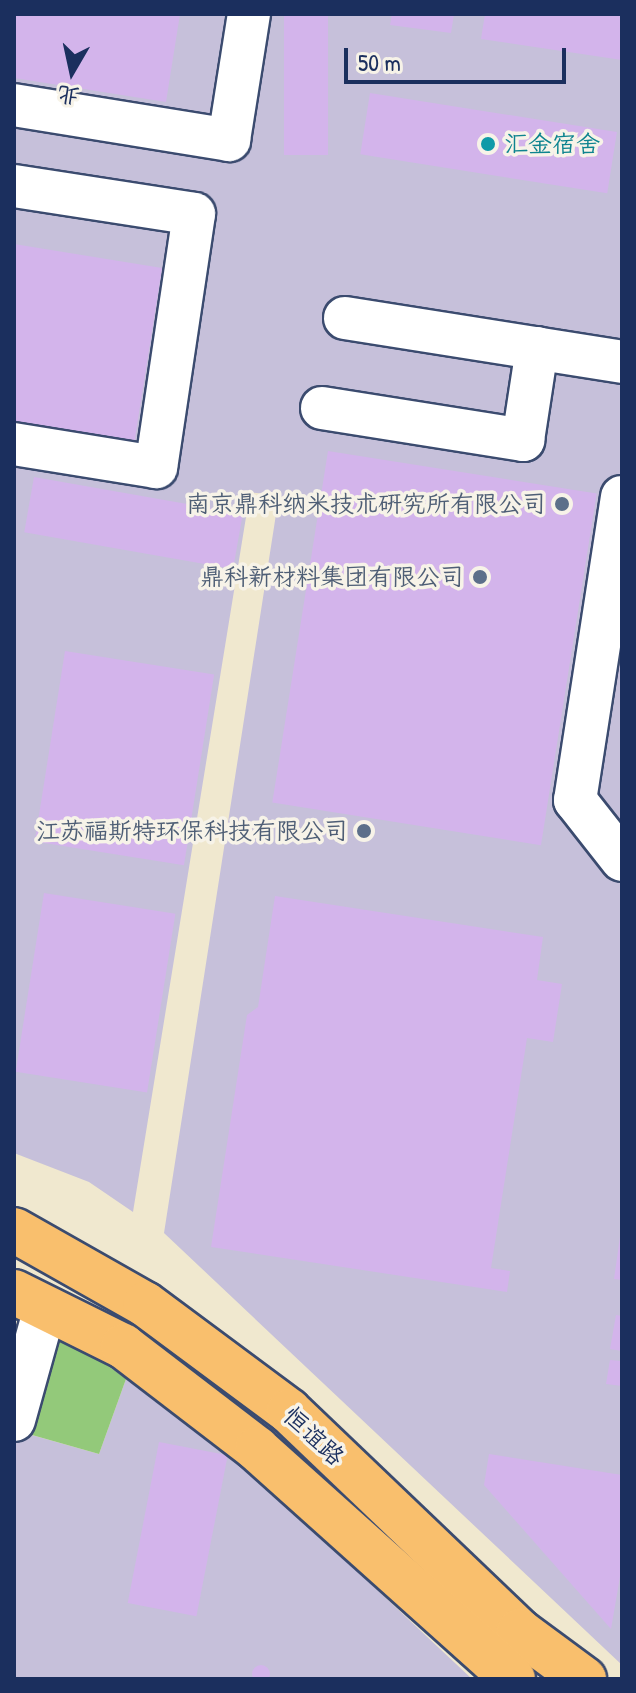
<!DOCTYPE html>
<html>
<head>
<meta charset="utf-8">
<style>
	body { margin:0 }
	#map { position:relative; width:636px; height:1693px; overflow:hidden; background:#f0e8cf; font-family:"Patrick Hand","LXGW WenKai TC",sans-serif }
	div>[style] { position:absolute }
	.industrial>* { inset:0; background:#c6c0da }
	.green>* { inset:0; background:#93c97a }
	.building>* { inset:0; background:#d3b4eb; transform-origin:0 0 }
	.round { border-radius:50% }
	.roads { filter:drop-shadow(2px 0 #3b4b6f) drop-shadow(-2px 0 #3b4b6f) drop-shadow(0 2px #3b4b6f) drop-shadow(0 -2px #3b4b6f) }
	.minor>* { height:42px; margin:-21px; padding:0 21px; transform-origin:21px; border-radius:21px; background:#fff }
	.major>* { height:44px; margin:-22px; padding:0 22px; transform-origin:22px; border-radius:22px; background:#f9bf6d }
	.dots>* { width:22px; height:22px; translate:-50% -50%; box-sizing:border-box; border:4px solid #f7f3e8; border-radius:50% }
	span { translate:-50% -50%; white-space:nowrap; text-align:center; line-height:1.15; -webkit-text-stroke:7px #f7f3e8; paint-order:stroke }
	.culture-label { font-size:24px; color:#0d838f }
	.left { translate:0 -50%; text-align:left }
	.service-label { font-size:24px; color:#4e5e75 }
	.right { translate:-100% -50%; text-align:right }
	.street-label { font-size:24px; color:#1b2f5e }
	.frame { position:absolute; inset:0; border:16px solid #1b2f5e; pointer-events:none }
	.north { position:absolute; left:32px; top:32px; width:80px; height:80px; -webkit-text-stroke:6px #f7f3e8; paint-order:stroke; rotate:189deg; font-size:22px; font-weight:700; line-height:32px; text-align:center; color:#1b2f5e }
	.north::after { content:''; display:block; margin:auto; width:28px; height:36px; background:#1b2f5e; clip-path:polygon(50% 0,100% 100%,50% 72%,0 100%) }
	.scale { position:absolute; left:344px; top:48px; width:222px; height:36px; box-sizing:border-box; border:4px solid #1b2f5e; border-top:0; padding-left:10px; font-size:24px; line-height:28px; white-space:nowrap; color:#1b2f5e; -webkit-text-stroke:6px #f7f3e8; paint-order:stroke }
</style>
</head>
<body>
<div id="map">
	<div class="industrial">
		<i style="clip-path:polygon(14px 14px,622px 14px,622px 1665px,164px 1233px,279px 495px,244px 492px,247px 511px,133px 1212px,89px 1182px,14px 1153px)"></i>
		<i style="clip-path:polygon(126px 1379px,221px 1443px,472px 1679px,14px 1679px,14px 1430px,99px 1454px)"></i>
	</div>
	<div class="green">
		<i style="clip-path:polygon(53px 1337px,70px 1338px,126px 1379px,99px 1454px,18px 1431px)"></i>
	</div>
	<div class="building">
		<i style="clip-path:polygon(14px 14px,180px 14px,166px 102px,14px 78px)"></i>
		<i style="left:284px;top:14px;width:44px;height:141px"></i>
		<i style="clip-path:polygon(392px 14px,454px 14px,451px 33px,390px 25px)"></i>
		<i style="clip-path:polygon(485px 14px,622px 14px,622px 60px,481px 39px)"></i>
		<i style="left:370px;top:93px;width:250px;height:62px;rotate:9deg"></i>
		<i style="clip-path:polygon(14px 244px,162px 268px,132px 457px,14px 439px)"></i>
		<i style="left:328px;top:451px;width:272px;height:356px;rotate:9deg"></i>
		<i style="left:34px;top:477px;width:212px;height:56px;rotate:10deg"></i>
		<i style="left:65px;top:651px;width:151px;height:193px;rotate:9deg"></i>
		<i style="left:44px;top:893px;width:133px;height:181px;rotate:9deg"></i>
		<i style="clip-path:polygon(275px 896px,543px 937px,537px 980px,562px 984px,553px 1042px,527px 1038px,491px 1268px,510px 1271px,507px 1292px,211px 1247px,247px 1015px,258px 1007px)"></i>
		<i style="clip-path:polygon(620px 1237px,622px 1238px,622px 1280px,614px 1279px)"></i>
		<i style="clip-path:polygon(616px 1315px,622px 1316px,622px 1351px,610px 1349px)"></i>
		<i style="clip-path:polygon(610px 1360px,622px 1361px,622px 1386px,606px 1384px)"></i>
		<i style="left:159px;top:1442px;width:70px;height:164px;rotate:11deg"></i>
		<i style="clip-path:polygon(489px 1454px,622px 1475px,622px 1565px,611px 1629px,484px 1485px)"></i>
		<i class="round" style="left:252px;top:1665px;width:18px;height:18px"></i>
	</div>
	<div class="roads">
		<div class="minor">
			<i style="left:14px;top:105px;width:218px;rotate:9.2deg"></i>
			<i style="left:229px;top:140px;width:128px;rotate:-81deg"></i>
			<i style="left:14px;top:186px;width:182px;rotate:8.8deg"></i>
			<i style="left:194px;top:214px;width:256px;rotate:98.5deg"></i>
			<i style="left:156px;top:467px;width:144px;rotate:-170.8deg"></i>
			<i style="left:345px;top:318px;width:280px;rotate:9deg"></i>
			<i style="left:322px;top:408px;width:204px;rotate:9deg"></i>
			<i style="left:523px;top:440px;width:93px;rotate:-81.3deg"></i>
			<i style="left:622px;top:497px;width:307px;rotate:98.8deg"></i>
			<i style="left:575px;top:800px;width:76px;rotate:51.9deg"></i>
			<i style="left:14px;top:1420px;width:116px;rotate:-74.5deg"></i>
		</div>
		<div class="major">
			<i style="left:14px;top:1230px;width:150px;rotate:29.5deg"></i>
			<i style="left:145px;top:1304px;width:179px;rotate:36.6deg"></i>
			<i style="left:289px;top:1411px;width:318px;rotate:43.7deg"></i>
			<i style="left:519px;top:1631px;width:81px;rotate:36.4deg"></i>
			<i style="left:14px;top:1292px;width:122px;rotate:26.4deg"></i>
			<i style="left:123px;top:1346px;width:169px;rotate:37.5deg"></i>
			<i style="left:257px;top:1449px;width:344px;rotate:41.9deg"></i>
		</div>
	</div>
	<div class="dots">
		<i style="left:488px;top:144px;background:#0f9aa8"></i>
		<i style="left:562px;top:504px;background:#5c6f8a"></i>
		<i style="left:480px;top:577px;background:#5c6f8a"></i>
		<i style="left:364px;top:831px;background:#5c6f8a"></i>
	</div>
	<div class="culture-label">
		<span class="left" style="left:504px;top:144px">汇金宿舍</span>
	</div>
	<div class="service-label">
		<span class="right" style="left:546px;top:504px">南京鼎科纳米技术研究所有限公司</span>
		<span class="right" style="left:464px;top:577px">鼎科新材料集团有限公司</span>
		<span class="right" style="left:348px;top:831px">江苏福斯特环保科技有限公司</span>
	</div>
	<div class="street-label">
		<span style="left:314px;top:1436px;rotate:43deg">恒谊路</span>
	</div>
	<div class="frame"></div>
	<div class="north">北</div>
	<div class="scale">50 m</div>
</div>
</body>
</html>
